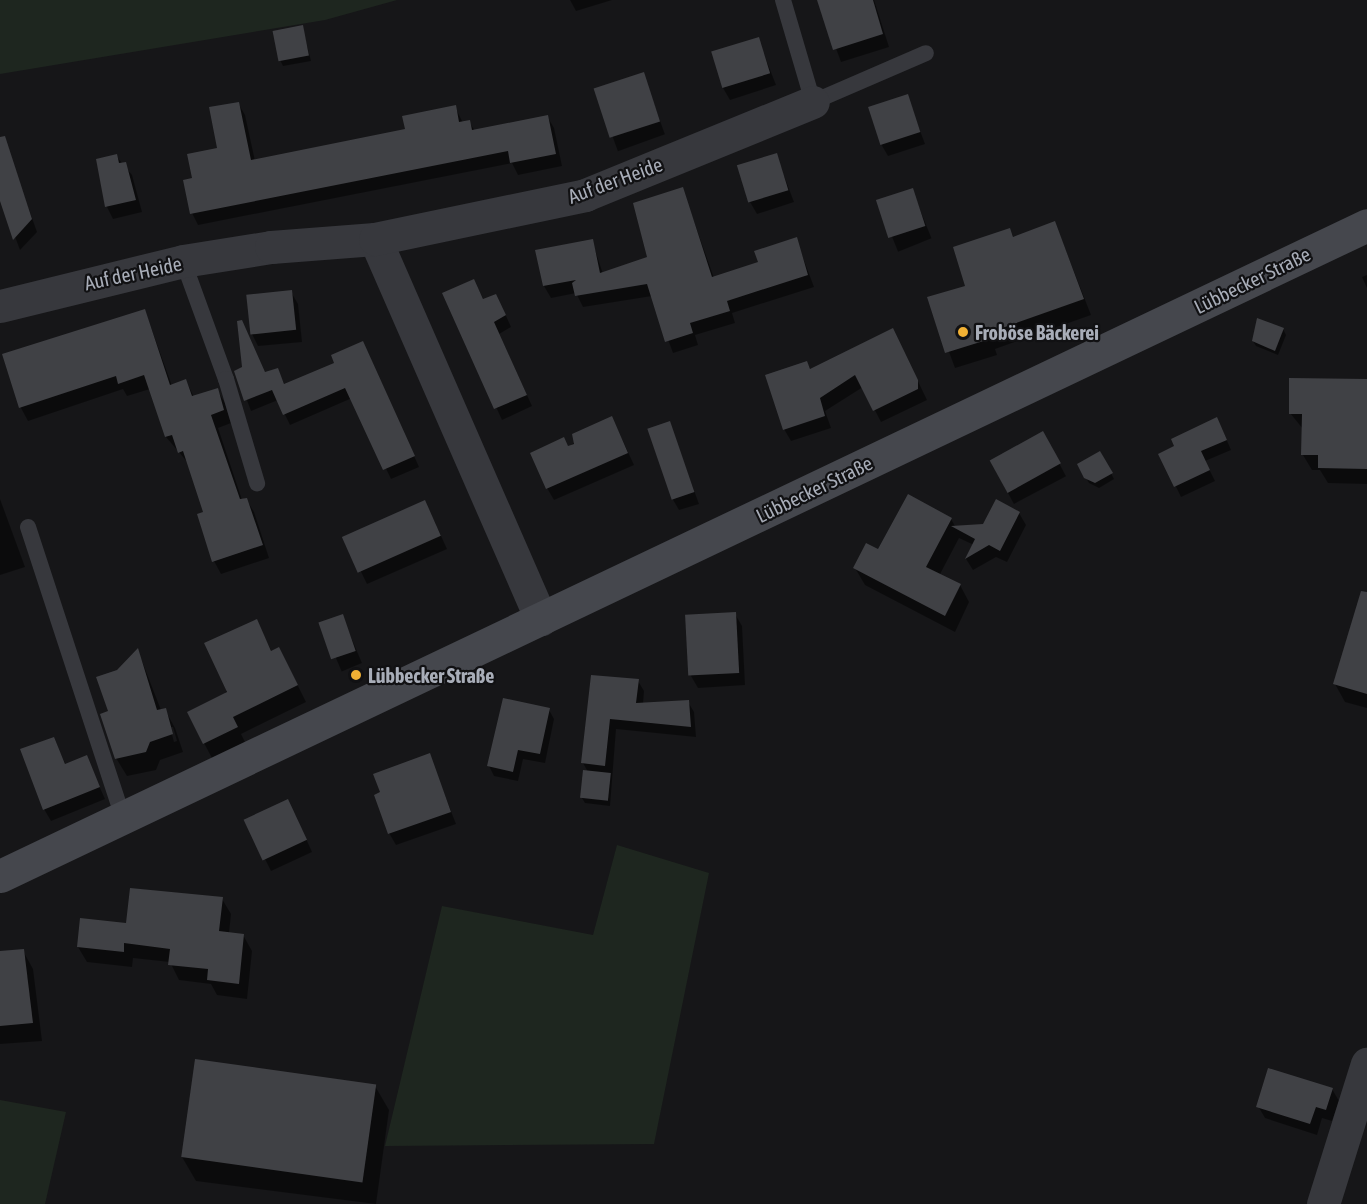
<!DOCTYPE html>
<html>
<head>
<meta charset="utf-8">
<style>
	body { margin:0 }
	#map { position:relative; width:1367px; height:1204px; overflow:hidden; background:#161618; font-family:"Asap Condensed",sans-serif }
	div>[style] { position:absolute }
	.green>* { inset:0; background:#1e261f }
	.shadow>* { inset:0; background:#0007; transform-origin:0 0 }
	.building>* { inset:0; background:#404145; transform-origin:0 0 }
	.service>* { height:16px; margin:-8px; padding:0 8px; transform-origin:8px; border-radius:8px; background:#37383d }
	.minor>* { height:33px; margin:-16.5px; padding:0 16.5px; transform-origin:16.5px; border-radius:16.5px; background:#37383d }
	.secondary>* { height:33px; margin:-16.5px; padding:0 16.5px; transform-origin:16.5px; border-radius:16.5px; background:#45474d }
	.dots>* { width:16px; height:16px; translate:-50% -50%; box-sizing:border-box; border:3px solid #111113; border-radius:50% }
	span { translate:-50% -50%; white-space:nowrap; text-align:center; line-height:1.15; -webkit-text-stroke:4.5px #111113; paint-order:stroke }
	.street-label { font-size:20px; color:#a8adb8 }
	.poi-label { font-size:20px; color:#a8adb8; font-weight:700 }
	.left { translate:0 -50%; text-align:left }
</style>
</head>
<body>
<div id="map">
	<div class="green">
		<i style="clip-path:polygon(0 0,397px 0,325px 20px,0 74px)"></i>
		<i style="clip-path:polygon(617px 845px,709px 873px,654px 1144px,385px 1146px,442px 906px,593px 935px)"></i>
		<i style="clip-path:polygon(0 1100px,66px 1112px,45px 1204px,0 1204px)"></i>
	</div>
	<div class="shadow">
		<i style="clip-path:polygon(570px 0,612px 0,576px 11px)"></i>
		<i style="clip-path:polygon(874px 0,889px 47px,841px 62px,819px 2px)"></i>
		<i style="clip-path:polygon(302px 26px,311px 61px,283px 66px,280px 60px)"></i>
		<i style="clip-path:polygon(758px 39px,776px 85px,730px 100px,723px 88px)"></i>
		<i style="left:643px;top:74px;width:64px;height:50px;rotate:70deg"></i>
		<i style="clip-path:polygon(907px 96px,925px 144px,888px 156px,881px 144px)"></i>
		<i style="clip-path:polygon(238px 103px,245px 115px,255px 161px,407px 131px,455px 107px,463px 123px,469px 122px,475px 131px,547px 116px,554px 128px,562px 166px,518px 175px,512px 163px,198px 225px,192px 213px,194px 179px,218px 149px)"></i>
		<i style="clip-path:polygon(776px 155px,794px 202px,757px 214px,750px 202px)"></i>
		<i style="clip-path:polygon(116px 156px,132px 175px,142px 212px,113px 219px,107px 207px,97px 160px)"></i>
		<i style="clip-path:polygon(14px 168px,37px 232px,20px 250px,0 197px,0 172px)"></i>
		<i style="clip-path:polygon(682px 188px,714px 278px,760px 263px,796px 239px,814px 287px,732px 313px,735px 323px,695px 335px,698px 345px,673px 353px,652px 296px,583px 307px,576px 293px,551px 298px,544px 286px,592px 241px,603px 274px,648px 257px)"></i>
		<i style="left:912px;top:190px;width:52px;height:36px;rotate:68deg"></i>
		<i style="clip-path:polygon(1055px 223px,1091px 315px,995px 349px,997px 355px,955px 368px,929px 298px,967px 287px,1010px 230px,1014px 238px)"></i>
		<i style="clip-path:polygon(1367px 275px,1367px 288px,1362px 277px)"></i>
		<i style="clip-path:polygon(473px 280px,484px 300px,502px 307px,511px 327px,499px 334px,532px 406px,502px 420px,444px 293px)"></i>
		<i style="clip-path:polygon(291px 292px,298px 304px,302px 342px,258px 346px,252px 334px,248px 296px)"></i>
		<i style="clip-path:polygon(145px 311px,172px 386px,186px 381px,194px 397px,217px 390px,225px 403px,231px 423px,218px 428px,242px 500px,246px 499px,254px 512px,269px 558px,221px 574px,214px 561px,205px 513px,189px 464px,166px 437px,150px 389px,127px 396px,123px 389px,28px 421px,21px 408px,3px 355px)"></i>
		<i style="clip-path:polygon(1283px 329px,1286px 335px,1278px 355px,1256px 346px,1253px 341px)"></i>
		<i style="clip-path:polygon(899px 342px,927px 400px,881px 422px,863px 387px,825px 411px,831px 428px,791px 441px,784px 429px,807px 363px,811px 370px)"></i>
		<i style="clip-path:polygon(368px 353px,419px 467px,391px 479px,352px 398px,290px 425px,278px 400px,251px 411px,236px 371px,265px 374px,277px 370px,285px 385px)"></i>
		<i style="clip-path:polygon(1367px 380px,1367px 484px,1328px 483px,1320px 470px,1312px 470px,1303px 455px,1303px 429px,1290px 413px)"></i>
		<i style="clip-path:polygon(612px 418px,634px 465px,554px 500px,547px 488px,568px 447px)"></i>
		<i style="clip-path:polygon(669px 422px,699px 504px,679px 510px,672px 498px)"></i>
		<i style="clip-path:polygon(1222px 429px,1231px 450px,1205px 461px,1215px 481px,1181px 497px,1160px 454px)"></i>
		<i style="left:1043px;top:433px;width:49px;height:59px;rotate:62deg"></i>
		<i style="clip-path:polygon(1100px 453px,1114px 479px,1099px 488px,1089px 483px,1079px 465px)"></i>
		<i style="clip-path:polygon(0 499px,25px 567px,0 575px)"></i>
		<i style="clip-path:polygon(1019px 513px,1026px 525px,1007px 562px,996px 557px,973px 570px,966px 559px,974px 545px,959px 538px,939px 576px,960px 585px,969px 602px,955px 632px,865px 585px,855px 568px,879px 551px,951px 519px,956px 528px,984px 526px)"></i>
		<i style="clip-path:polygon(431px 514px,447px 549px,367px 584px,344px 537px)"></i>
		<i style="clip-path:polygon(1367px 603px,1367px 708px,1345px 702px,1335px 684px)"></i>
		<i style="clip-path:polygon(735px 614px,742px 626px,745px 685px,698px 688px,691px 676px)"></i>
		<i style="left:342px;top:616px;width:51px;height:22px;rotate:67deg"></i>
		<i style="clip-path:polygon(256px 621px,272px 652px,288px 666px,306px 702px,241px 734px,246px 744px,213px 760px,204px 743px)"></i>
		<i style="clip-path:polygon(evenodd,138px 651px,161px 710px,165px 710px,175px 728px,183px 752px,160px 760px,156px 770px,127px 776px,116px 758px,109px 712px,118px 672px,138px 651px,170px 727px,173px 727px,177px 741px,174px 742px,170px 727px)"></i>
		<i style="clip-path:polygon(592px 677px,638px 681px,644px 691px,643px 704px,688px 702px,694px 712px,696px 737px,616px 729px,610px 806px,585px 803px,582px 798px,588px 772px,583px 763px)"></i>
		<i style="clip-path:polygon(549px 710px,554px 719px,545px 763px,523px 759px,518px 781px,494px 776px,489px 766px)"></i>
		<i style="clip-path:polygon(53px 739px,66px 765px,86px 757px,105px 799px,51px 821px,44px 809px)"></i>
		<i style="clip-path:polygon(429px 755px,456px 824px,396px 845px,389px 833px)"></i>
		<i style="clip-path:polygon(294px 812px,312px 852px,271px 871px,246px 821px)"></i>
		<i style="clip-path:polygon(222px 899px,231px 914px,229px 933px,243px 935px,252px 951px,247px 999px,217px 995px,211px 984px,179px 980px,170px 962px,133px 958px,132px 967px,87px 962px,78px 947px,127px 925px)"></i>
		<i style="clip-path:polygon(23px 951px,33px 969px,42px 1041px,0 1044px,0 952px)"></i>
		<i style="clip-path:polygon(375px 1086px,389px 1110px,376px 1204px,196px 1181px,182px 1157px)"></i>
		<i style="clip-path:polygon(1332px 1089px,1339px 1101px,1332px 1121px,1322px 1118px,1317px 1135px,1265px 1118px,1258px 1106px)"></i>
	</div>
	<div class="building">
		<i style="clip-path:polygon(817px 0,873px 0,883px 34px,833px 50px)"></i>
		<i style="left:303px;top:25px;width:31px;height:31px;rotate:79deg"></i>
		<i style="left:759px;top:37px;width:38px;height:50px;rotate:73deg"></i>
		<i style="left:644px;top:72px;width:52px;height:53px;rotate:72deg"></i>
		<i style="left:908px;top:94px;width:40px;height:42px;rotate:72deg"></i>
		<i style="clip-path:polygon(239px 102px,251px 160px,405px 129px,402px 116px,456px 105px,459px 122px,470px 120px,472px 130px,548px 115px,556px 154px,510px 163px,508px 151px,190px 214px,183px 180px,192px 178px,187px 154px,217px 148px,209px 107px)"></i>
		<i style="clip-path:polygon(5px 136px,32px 219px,13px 240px,0 201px,0 137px)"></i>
		<i style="left:777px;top:153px;width:39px;height:42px;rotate:73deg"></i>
		<i style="clip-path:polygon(117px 154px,119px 163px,126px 162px,136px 200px,105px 207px,96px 159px)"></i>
		<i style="clip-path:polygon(683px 187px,712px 277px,758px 262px,754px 251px,797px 237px,808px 275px,727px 301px,730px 311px,690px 323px,693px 333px,665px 342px,647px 284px,575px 296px,572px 283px,576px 280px,543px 286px,535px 250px,593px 239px,600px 273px,647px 257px,633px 203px)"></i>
		<i style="left:913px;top:188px;width:40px;height:39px;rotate:72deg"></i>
		<i style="clip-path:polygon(1055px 221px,1084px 299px,988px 333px,990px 339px,945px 353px,927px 297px,965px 286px,953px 247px,1010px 228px,1013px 237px)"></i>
		<i style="clip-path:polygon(474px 279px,483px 299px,496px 294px,506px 315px,494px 322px,527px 395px,494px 409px,442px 293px)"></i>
		<i style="left:292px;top:290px;width:40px;height:46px;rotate:84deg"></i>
		<i style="clip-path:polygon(145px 309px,170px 385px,186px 379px,192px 396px,218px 388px,224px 410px,211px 415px,240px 499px,247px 498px,263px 545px,212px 562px,197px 514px,203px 512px,183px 451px,178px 453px,172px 435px,165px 437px,144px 375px,118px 384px,116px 376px,19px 408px,2px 354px)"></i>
		<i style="clip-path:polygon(1257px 318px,1284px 328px,1275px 351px,1252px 341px)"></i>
		<i style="clip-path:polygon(242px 320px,265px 372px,278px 368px,284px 384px,334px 363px,331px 355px,363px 341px,415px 456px,383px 470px,345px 388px,283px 415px,272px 390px,244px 401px,234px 371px,242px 367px,237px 321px)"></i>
		<i style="clip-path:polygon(893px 328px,918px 380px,918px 389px,873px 411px,855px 375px,820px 398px,825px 416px,783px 430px,765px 375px,807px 361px,810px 369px)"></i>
		<i style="clip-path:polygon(1289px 378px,1367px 379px,1367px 469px,1318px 468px,1318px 455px,1301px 455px,1302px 414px,1289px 414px)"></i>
		<i style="clip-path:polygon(612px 416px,628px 453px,546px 489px,530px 453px,564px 437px,568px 446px,574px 444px,572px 434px)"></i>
		<i style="clip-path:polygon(1217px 417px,1227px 440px,1201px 451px,1210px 470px,1174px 487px,1158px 454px,1174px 446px,1171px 439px)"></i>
		<i style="left:670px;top:421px;width:75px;height:24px;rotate:71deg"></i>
		<i style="left:1043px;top:431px;width:37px;height:61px;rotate:61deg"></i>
		<i style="clip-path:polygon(1100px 451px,1113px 473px,1095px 483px,1084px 478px,1077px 464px)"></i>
		<i style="clip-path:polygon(908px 494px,952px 518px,926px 567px,961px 584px,945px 616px,853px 568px,866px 543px,878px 549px)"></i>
		<i style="clip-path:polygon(996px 499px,1020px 512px,1000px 551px,989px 545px,965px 559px,975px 539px,951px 526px,983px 524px)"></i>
		<i style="left:425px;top:500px;width:39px;height:91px;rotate:66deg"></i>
		<i style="clip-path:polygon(1361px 591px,1367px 592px,1367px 694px,1333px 684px)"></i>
		<i style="left:736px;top:612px;width:61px;height:51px;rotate:87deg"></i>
		<i style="left:343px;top:614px;width:39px;height:26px;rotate:71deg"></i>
		<i style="clip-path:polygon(257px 619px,271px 651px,279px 647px,298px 685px,233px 717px,238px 727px,203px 744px,187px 712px,227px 692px,204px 643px)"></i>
		<i style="clip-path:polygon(138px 648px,157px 710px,166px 708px,173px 734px,150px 742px,146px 752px,115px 759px,100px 714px,108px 711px,96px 677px,117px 670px)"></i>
		<i style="clip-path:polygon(591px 675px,639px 679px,636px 703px,689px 700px,691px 727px,610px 719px,605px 766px,581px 763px)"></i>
		<i style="clip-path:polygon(503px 698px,550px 708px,540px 754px,518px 750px,513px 772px,487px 766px)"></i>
		<i style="clip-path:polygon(54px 737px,65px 764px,87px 755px,100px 787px,43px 810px,20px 749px)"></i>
		<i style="clip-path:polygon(430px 753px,451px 812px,388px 834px,374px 795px,380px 792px,373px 774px)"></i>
		<i style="left:583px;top:770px;width:28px;height:28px;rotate:6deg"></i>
		<i style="left:288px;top:799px;width:45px;height:49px;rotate:65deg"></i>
		<i style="clip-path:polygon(130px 888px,223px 897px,219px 931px,244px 934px,239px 984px,207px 980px,208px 969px,168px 965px,170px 949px,124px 943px,124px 952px,77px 947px,80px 918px,126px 923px)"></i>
		<i style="clip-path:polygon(24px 949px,33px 1023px,0 1026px,0 951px)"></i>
		<i style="left:195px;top:1059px;width:183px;height:99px;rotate:8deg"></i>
		<i style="clip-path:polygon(1268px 1068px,1333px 1088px,1326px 1110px,1316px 1107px,1310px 1124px,1256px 1107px)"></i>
	</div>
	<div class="service">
		<i style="left:783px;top:0;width:106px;rotate:73.6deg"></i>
		<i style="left:813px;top:102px;width:123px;rotate:-23.4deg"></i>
		<i style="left:183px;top:261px;width:126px;rotate:70deg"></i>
		<i style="left:226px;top:379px;width:109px;rotate:73.4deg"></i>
		<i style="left:28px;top:527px;width:306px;rotate:71.9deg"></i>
	</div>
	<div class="minor">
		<i style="left:375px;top:239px;width:415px;rotate:66.4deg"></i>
		<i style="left:0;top:306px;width:188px;rotate:-13.8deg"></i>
		<i style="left:183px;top:261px;width:89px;rotate:-9deg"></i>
		<i style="left:271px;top:247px;width:104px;rotate:-4.4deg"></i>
		<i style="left:375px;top:239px;width:215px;rotate:-11.8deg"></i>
		<i style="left:585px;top:195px;width:246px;rotate:-22.2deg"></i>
		<i style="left:1323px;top:1204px;width:147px;rotate:-72.6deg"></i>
	</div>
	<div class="secondary">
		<i style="left:0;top:876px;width:1514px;rotate:-25.46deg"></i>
	</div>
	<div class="dots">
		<i style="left:963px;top:332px;background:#f2b134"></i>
		<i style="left:356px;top:675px;background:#f2b134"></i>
	</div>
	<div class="street-label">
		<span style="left:615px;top:180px;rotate:-20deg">Auf der Heide</span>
		<span style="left:133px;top:273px;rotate:-12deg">Auf der Heide</span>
		<span style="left:1252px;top:280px;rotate:-26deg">Lübbecker Straße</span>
		<span style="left:814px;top:489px;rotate:-26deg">Lübbecker Straße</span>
	</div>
	<div class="poi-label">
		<span class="left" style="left:975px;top:332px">Froböse Bäckerei</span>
		<span class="left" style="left:368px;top:675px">Lübbecker Straße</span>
	</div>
</div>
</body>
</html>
